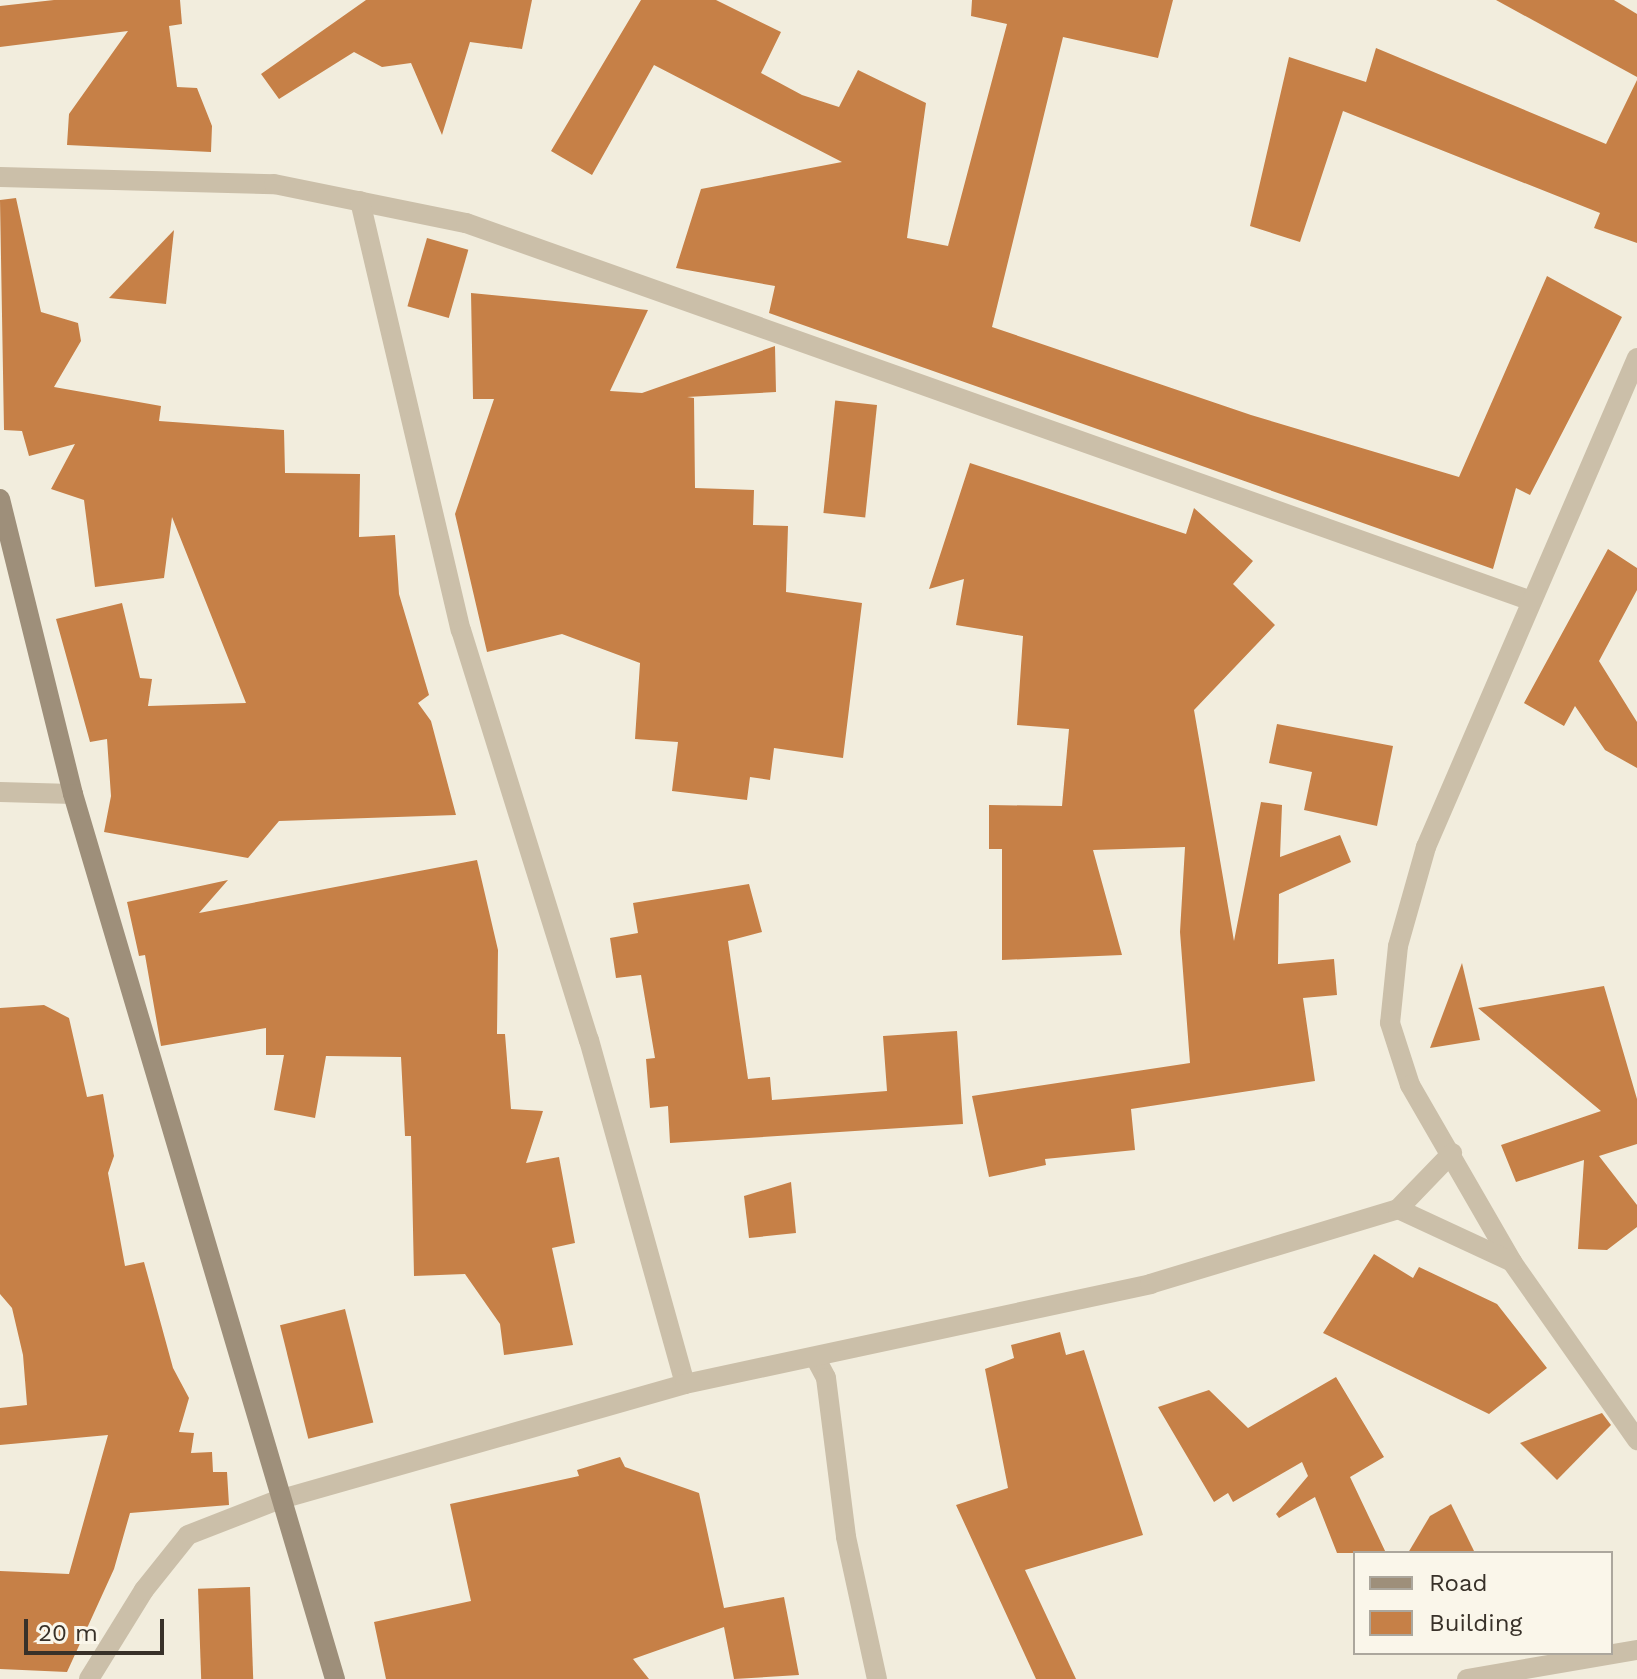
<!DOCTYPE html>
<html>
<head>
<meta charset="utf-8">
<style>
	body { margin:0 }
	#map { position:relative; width:1637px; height:1679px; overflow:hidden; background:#f2eddd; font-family:"Work Sans",sans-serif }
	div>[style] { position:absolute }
	.building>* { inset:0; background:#c68047; transform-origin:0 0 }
	.street>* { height:20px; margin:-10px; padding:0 10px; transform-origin:10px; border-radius:10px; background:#cbbfa9 }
	.secondary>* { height:20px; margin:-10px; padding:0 10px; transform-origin:10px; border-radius:10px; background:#9e8f7a }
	span { translate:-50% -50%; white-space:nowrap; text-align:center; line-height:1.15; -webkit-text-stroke:6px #faf6ea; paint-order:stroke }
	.legend { position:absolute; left:1353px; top:1551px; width:260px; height:104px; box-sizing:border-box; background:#faf6ea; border:2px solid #aca79d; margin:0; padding:10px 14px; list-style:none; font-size:24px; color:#383129 }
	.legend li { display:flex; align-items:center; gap:16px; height:40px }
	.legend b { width:40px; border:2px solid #aca79d }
	.scale { position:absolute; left:24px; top:1619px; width:140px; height:36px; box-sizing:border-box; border:4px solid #383129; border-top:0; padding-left:10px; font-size:24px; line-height:28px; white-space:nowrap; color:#383129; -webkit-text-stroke:6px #faf6ea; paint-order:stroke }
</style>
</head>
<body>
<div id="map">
	<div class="building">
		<i style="clip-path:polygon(54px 0,180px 0,182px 24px,169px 26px,177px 87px,197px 88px,212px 126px,211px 152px,67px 145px,69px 114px,128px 31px,0 47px,0 6px)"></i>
		<i style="clip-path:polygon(366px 0,532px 0,522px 49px,470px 42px,442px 135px,411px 63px,382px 67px,354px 52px,279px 99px,261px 74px)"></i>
		<i style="clip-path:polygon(641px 0,716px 0,781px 32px,761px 73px,802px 95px,839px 107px,858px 70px,926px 103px,907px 238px,948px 246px,1007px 24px,971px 16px,972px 0,1173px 0,1158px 58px,1063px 37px,992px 327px,1251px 415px,1459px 477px,1547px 276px,1622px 317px,1530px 495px,1516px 488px,1493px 569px,769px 313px,775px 286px,676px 268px,701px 189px,842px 162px,654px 65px,592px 175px,551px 151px)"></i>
		<i style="clip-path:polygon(1496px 0,1614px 0,1637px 14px,1637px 77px)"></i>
		<i style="clip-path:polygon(1376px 48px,1606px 144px,1637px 80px,1637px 243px,1594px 228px,1600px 213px,1343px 111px,1300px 242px,1250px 226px,1289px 57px,1366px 82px)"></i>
		<i style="clip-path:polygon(16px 198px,41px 312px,78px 323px,81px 341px,54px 387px,161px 406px,159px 421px,284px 430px,285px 473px,360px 474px,359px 537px,395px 535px,399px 594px,429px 695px,418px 703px,431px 721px,456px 815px,279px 821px,248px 858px,104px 832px,111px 796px,107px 739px,90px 742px,56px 619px,122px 603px,140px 678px,152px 679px,148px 706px,246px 703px,172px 517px,164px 578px,95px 587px,84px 500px,51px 489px,75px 444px,29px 456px,22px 431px,4px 430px,0 200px)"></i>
		<i style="clip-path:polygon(174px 230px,166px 304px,109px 298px)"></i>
		<i style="left:427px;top:238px;width:43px;height:71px;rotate:16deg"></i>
		<i style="clip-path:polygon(471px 293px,648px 310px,610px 391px,642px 393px,775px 346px,776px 392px,687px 397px,694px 398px,695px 488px,754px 490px,753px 525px,788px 526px,786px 592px,862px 603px,843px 758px,774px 748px,770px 780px,750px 777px,747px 800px,672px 791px,678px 742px,635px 739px,640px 663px,562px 634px,487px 652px,455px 514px,494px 399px,473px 399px)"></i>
		<i style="left:877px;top:405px;width:113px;height:42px;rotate:96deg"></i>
		<i style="clip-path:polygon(970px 463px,1186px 534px,1194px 508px,1253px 561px,1233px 584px,1275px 625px,1194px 710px,1234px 941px,1261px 802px,1282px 805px,1280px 857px,1340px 835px,1351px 862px,1279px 894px,1278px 964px,1334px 959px,1337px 995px,1303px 998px,1315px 1081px,1131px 1109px,1135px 1150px,1045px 1159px,1046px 1165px,989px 1177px,972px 1096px,1190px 1063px,1180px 932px,1185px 847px,1093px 850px,1122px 955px,1002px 960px,1002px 849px,989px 849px,989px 805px,1062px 806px,1069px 729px,1017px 725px,1023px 636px,956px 625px,964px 579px,929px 589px)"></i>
		<i style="clip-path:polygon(1608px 549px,1637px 568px,1637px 590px,1599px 661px,1637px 722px,1637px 768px,1605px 750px,1575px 706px,1564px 726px,1524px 703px)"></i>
		<i style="clip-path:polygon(1277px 724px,1393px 746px,1377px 826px,1304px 810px,1312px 772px,1269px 763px)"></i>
		<i style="clip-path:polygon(477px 860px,498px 950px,497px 1034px,505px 1034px,511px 1109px,543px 1111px,526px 1163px,559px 1157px,575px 1243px,552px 1248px,573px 1345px,504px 1355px,500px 1324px,465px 1274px,414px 1276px,411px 1136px,405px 1136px,401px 1057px,326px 1056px,315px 1118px,274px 1110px,284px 1055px,266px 1055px,266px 1028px,161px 1046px,145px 955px,139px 956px,127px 902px,228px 880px,199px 913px)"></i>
		<i style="clip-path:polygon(749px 884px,762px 932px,728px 941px,748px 1079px,770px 1077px,772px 1100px,887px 1091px,883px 1036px,957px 1031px,963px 1124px,670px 1143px,668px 1106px,650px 1108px,646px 1059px,655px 1058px,641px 975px,616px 978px,610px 938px,638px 933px,633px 903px)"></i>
		<i style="clip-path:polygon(1462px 963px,1480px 1040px,1430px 1048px)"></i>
		<i style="clip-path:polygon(1604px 986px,1637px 1099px,1637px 1144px,1599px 1156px,1637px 1205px,1637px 1227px,1607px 1250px,1578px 1249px,1584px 1160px,1516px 1182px,1501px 1145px,1601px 1111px,1478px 1008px)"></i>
		<i style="clip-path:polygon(44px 1005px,69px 1018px,87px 1097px,103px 1094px,114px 1156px,108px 1173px,125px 1266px,144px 1262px,173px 1368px,189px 1398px,179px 1432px,194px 1433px,191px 1453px,212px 1452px,213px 1472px,227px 1472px,229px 1505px,130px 1513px,114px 1569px,67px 1672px,0 1669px,0 1571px,69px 1574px,108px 1435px,0 1445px,0 1408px,27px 1405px,23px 1355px,12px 1308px,0 1294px,0 1008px)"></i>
		<i style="clip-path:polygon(791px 1182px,796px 1233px,749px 1238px,744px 1196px)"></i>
		<i style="clip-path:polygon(1374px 1254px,1413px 1278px,1419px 1267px,1497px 1304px,1547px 1368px,1489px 1414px,1323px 1333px)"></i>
		<i style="left:345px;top:1309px;width:117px;height:67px;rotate:76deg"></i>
		<i style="clip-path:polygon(1060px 1332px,1066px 1355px,1084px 1350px,1143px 1535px,1025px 1570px,1076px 1679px,1036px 1679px,956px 1505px,1008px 1488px,985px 1369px,1014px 1358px,1011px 1345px)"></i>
		<i style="clip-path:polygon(1336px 1377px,1384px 1457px,1350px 1477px,1386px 1553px,1337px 1553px,1315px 1497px,1279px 1518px,1276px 1514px,1308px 1476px,1302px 1462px,1233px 1502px,1228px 1493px,1214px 1502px,1158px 1407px,1209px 1390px,1248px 1428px)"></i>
		<i style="clip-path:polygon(1602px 1413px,1611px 1425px,1557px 1480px,1520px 1443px)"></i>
		<i style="clip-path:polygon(620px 1457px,625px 1467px,699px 1493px,724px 1608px,784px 1597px,799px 1675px,734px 1679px,724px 1627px,633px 1659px,649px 1679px,386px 1679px,374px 1622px,471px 1601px,450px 1504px,579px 1476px,577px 1470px)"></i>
		<i style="clip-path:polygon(1451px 1504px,1475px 1553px,1408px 1553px,1430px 1516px)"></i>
		<i style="left:250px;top:1587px;width:92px;height:52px;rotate:88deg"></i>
	</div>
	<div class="street">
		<i style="left:0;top:177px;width:274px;rotate:1.5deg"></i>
		<i style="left:274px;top:184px;width:196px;rotate:11.5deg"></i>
		<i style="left:466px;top:223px;width:1128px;rotate:19.53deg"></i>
		<i style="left:360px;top:201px;width:441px;rotate:76.8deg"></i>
		<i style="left:461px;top:630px;width:430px;rotate:72.7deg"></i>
		<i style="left:589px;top:1040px;width:357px;rotate:74.4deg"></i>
		<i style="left:1637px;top:358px;width:533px;rotate:113.34deg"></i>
		<i style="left:1426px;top:847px;width:103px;rotate:105.8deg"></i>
		<i style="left:1398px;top:946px;width:77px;rotate:95.9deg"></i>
		<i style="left:1390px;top:1023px;width:65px;rotate:72.1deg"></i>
		<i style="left:1410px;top:1085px;width:204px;rotate:60deg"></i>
		<i style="left:1512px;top:1262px;width:218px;rotate:54.9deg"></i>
		<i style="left:0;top:792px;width:73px;rotate:1.6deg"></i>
		<i style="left:1398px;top:1209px;width:126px;rotate:24.9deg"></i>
		<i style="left:816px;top:1359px;width:21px;rotate:62deg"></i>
		<i style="left:826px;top:1378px;width:160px;rotate:82.8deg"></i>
		<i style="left:846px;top:1537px;width:145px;rotate:77.7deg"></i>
		<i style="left:89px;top:1679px;width:105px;rotate:-58.3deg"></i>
		<i style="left:144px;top:1590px;width:70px;rotate:-51.3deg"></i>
		<i style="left:188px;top:1535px;width:97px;rotate:-21.3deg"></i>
		<i style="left:278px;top:1500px;width:423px;rotate:-15.9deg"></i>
		<i style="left:685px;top:1384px;width:476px;rotate:-12.1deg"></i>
		<i style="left:1150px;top:1284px;width:259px;rotate:-16.8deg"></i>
		<i style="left:1398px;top:1209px;width:78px;rotate:-46deg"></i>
		<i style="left:1467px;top:1679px;width:172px;rotate:-9.7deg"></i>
	</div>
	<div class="secondary">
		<i style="left:0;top:499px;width:304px;rotate:76.1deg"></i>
		<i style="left:73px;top:794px;width:923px;rotate:73.51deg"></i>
	</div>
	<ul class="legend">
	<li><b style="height:10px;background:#9e8f7a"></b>Road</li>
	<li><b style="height:22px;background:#c68047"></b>Building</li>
	</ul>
	<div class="scale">20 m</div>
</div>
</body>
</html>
